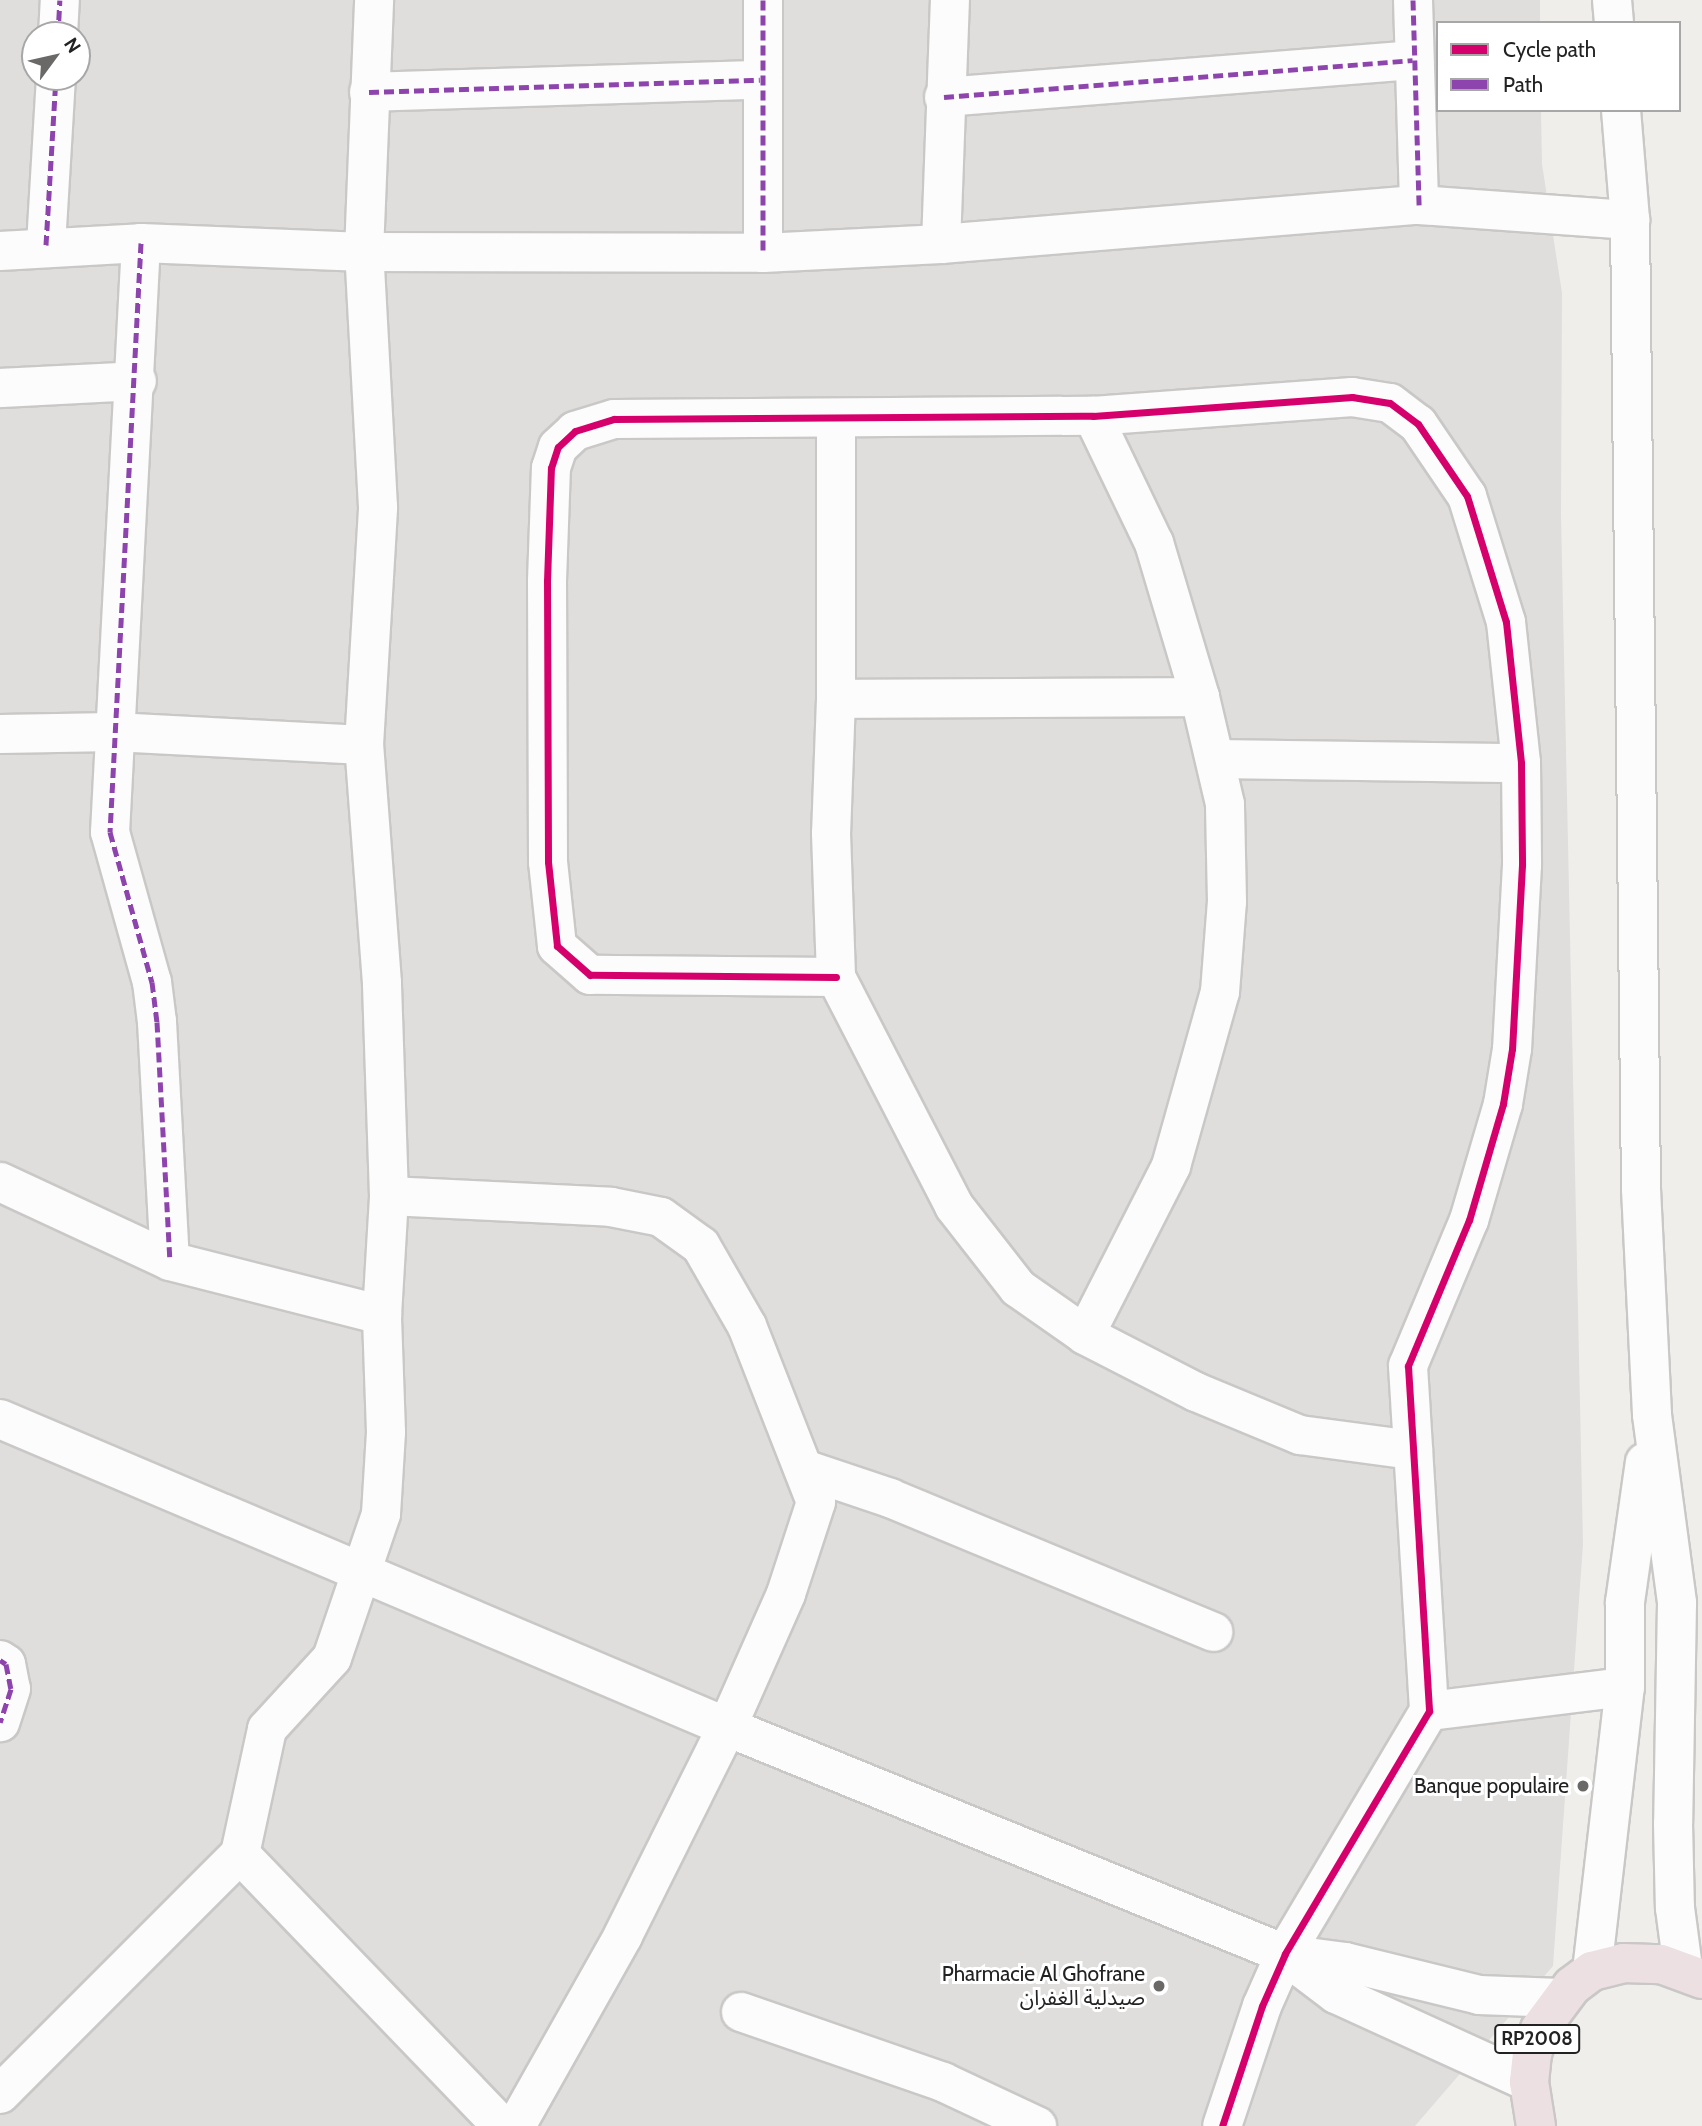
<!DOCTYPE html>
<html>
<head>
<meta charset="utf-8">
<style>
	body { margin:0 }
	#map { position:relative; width:1702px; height:2126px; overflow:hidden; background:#f0eeeb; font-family:Cabin,"Noto Sans Arabic",sans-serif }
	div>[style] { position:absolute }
	.residential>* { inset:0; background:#dfdedc }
	.roads { filter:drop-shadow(2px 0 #c9c8c7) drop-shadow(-2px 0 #c9c8c7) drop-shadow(0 2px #c9c8c7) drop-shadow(0 -2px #c9c8c7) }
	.minor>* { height:38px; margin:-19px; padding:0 19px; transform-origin:19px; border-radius:19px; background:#fdfcfc }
	.highway>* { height:38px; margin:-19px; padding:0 19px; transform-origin:19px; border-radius:19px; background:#ece0e2 }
	.quiet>* { height:5px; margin-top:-2.5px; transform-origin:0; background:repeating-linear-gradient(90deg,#8e44ad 0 10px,transparent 0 15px) }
	.cycleway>* { height:7px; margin:-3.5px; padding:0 3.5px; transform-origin:3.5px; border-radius:3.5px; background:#d6006c }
	.dots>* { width:19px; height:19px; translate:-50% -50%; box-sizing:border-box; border:4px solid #fff; border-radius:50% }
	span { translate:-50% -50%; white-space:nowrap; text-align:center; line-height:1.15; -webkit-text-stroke:6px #fff; paint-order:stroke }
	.shield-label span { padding:2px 5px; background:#fff; border:2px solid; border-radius:5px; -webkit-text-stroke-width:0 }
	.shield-label { font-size:19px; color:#222; font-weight:700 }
	.poi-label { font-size:21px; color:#222 }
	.right { translate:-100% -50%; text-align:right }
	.legend { position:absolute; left:1436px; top:21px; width:245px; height:91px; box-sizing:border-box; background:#fff; border:2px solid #a7a7a7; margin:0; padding:9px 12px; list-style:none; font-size:21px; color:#222 }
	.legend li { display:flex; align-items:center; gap:14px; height:35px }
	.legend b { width:35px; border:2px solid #a7a7a7 }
	.north { position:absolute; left:21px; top:21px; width:70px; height:70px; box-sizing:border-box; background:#fff; border:2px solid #a7a7a7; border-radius:50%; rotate:57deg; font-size:19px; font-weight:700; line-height:28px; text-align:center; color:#222 }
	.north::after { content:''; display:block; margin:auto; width:24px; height:32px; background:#6a6968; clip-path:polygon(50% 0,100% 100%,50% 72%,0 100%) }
</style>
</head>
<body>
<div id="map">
	<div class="residential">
		<i style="clip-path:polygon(evenodd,0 0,1540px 0,1540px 23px,1438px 23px,1438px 110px,1541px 110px,1542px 164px,1562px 293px,1561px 515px,1583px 1544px,1553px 1966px,1415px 2126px,0 2126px,0 0,35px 35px,77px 35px,77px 77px,35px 77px,35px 35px)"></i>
	</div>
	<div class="roads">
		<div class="minor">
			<i style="left:763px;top:0;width:253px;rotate:90deg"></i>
			<i style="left:1413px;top:0;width:205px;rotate:88.3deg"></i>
			<i style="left:1612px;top:0;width:23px;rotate:85deg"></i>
			<i style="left:58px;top:35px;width:35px;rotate:-87deg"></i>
			<i style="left:369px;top:92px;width:391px;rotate:-1.8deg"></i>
			<i style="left:944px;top:97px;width:470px;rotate:-4.5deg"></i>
			<i style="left:1621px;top:110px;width:110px;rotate:85.3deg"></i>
			<i style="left:1630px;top:220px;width:969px;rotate:89.35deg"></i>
			<i style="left:1641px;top:1189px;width:226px;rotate:87.2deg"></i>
			<i style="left:1652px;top:1415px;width:190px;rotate:82.4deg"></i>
			<i style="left:1677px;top:1603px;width:220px;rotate:91deg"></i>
			<i style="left:1673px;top:1823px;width:85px;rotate:88.7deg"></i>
			<i style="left:1675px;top:1908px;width:61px;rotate:82.4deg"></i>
			<i style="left:141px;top:243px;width:590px;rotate:93.01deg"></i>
			<i style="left:110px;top:832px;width:156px;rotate:74.4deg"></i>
			<i style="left:152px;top:982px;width:40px;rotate:82.9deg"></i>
			<i style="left:157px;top:1022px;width:239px;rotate:86.9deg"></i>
			<i style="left:941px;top:244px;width:244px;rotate:-87.9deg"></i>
			<i style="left:46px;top:245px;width:168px;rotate:-86.6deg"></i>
			<i style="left:0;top:251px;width:141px;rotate:-3.2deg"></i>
			<i style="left:141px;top:243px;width:223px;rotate:2.3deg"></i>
			<i style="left:364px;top:252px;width:399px;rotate:0.1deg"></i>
			<i style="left:763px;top:253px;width:178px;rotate:-2.9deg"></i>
			<i style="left:941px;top:244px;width:480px;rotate:-4.7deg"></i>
			<i style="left:1419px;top:205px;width:212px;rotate:4.1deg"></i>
			<i style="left:0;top:388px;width:137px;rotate:-2.9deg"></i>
			<i style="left:836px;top:419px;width:280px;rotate:90deg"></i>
			<i style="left:836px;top:699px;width:134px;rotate:92.1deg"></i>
			<i style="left:831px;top:833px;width:144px;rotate:88deg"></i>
			<i style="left:836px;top:977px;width:258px;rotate:62.7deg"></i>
			<i style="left:954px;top:1206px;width:104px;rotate:52deg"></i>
			<i style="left:1018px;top:1288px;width:82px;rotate:35deg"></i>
			<i style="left:1085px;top:1335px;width:125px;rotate:27.2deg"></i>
			<i style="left:1196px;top:1392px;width:113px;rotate:22.5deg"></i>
			<i style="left:1300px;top:1435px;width:114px;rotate:7.6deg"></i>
			<i style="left:836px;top:699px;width:364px;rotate:-0.3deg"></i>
			<i style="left:0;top:734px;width:114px;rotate:-1deg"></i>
			<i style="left:114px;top:732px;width:250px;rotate:3deg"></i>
			<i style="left:1216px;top:759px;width:305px;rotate:0.8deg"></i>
			<i style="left:836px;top:977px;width:246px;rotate:-179.5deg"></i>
			<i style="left:590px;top:975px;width:44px;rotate:-138.7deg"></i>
			<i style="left:557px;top:946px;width:84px;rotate:-96.1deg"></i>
			<i style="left:548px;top:862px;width:281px;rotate:-90.2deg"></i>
			<i style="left:547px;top:581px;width:113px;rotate:-88deg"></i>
			<i style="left:551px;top:468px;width:22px;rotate:-72deg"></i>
			<i style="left:558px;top:447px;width:23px;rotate:-43deg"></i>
			<i style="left:575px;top:431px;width:41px;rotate:-17.1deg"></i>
			<i style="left:614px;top:419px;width:479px;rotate:-0.4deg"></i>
			<i style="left:1093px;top:416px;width:260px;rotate:-4.2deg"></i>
			<i style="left:1352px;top:397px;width:38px;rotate:9deg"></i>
			<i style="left:1390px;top:403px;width:35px;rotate:37deg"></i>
			<i style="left:1418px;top:424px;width:87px;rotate:55.8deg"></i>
			<i style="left:1467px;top:496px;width:132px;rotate:72.8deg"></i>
			<i style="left:1506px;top:622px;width:142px;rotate:83.9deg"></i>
			<i style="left:1521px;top:763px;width:102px;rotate:89.4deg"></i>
			<i style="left:1522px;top:865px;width:184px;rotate:93.1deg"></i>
			<i style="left:1512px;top:1049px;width:56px;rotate:99.3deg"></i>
			<i style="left:1503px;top:1104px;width:121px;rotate:106.3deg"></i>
			<i style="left:1469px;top:1220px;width:158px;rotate:112.7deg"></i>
			<i style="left:1408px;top:1366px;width:346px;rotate:86.5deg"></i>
			<i style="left:1429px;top:1711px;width:282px;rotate:120.7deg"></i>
			<i style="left:1285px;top:1954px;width:57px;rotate:113.9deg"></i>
			<i style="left:1262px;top:2006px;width:126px;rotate:108.4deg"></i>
			<i style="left:0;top:1182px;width:187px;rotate:24.9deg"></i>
			<i style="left:170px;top:1261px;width:219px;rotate:14.3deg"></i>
			<i style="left:389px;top:1196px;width:222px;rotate:2.8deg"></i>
			<i style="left:611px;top:1207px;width:51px;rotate:11.3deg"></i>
			<i style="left:661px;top:1217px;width:49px;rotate:35.9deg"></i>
			<i style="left:701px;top:1246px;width:92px;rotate:60.1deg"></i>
			<i style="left:747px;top:1326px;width:189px;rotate:68.6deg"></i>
			<i style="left:816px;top:1502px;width:97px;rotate:108.1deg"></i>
			<i style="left:786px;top:1594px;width:145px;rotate:113.9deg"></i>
			<i style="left:727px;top:1727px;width:233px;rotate:116.5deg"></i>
			<i style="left:623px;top:1936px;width:218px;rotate:119.4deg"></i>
			<i style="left:1085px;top:1335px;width:190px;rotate:-63deg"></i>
			<i style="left:1171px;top:1166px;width:181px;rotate:-74.3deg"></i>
			<i style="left:1220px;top:992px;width:90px;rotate:-85.6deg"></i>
			<i style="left:1227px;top:902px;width:98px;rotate:-91.2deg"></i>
			<i style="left:1225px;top:804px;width:110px;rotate:-103.2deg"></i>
			<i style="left:1200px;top:697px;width:161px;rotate:-106.6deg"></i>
			<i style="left:1154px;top:543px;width:141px;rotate:-115.7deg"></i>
			<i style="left:0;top:1419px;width:790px;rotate:22.96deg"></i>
			<i style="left:727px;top:1727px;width:602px;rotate:22.14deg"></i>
			<i style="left:1285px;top:1954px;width:61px;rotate:7.6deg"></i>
			<i style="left:1345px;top:1962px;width:138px;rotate:13.8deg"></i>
			<i style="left:1479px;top:1995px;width:81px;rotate:2.1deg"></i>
			<i style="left:807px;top:1470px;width:88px;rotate:18.6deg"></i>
			<i style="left:890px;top:1498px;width:350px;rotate:22.5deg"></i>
			<i style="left:0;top:1660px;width:7px;rotate:34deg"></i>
			<i style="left:6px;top:1664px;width:25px;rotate:79deg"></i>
			<i style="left:11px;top:1689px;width:35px;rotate:108deg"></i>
			<i style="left:1429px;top:1711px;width:197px;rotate:-7deg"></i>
			<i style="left:240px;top:1854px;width:378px;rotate:46.1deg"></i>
			<i style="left:1286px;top:1956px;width:63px;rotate:37.2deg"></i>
			<i style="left:1336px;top:1994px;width:212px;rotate:24.5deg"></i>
			<i style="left:1592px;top:1971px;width:286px;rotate:-83.4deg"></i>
			<i style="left:1625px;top:1687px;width:85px;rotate:-90deg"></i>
			<i style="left:1625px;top:1602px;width:141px;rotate:-81.9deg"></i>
			<i style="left:741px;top:2012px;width:214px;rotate:19.1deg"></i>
			<i style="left:943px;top:2082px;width:104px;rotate:25.1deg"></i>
			<i style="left:0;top:2094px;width:339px;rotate:-45deg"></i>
			<i style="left:240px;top:1854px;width:128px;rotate:-77.8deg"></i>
			<i style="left:267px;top:1729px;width:96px;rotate:-47.5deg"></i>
			<i style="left:332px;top:1658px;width:152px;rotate:-71.2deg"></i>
			<i style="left:381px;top:1514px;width:82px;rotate:-86.5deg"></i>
			<i style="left:386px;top:1432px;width:117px;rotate:-92deg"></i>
			<i style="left:382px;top:1315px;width:119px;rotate:-86.6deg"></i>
			<i style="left:389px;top:1196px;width:213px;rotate:-91.9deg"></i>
			<i style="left:382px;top:983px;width:239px;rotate:-94.3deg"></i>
			<i style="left:364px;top:745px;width:238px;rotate:-86.6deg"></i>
			<i style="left:378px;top:507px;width:255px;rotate:-93.1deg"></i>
			<i style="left:364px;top:252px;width:252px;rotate:-87.7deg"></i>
		</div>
		<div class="highway">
			<i style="left:1536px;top:2126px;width:45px;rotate:-99deg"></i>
			<i style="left:1529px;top:2082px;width:28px;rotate:-84deg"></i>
			<i style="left:1532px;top:2054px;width:26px;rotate:-72deg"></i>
			<i style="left:1540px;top:2029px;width:54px;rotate:-53.3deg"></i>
			<i style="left:1572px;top:1986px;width:25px;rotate:-37deg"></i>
			<i style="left:1592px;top:1971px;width:32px;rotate:-14deg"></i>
			<i style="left:1623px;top:1963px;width:38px;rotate:2deg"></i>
			<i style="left:1661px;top:1964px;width:44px;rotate:20.1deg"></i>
		</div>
	</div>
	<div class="quiet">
		<i style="left:763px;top:0;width:253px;rotate:90deg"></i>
		<i style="left:1413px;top:0;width:205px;rotate:88.3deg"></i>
		<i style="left:58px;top:35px;width:35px;rotate:-87deg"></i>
		<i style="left:369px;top:92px;width:391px;rotate:-1.8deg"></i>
		<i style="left:944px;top:97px;width:470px;rotate:-4.5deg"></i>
		<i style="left:141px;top:243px;width:590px;rotate:93.01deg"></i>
		<i style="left:110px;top:832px;width:156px;rotate:74.4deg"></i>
		<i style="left:152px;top:982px;width:40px;rotate:82.9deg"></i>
		<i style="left:157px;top:1022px;width:239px;rotate:86.9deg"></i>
		<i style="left:46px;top:245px;width:168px;rotate:-86.6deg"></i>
		<i style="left:0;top:1660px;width:7px;rotate:34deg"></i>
		<i style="left:6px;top:1664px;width:25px;rotate:79deg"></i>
		<i style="left:11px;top:1689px;width:35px;rotate:108deg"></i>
	</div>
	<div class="cycleway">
		<i style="left:836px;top:977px;width:246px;rotate:-179.5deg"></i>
		<i style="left:590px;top:975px;width:44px;rotate:-138.7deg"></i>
		<i style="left:557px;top:946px;width:84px;rotate:-96.1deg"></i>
		<i style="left:548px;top:862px;width:281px;rotate:-90.2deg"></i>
		<i style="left:547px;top:581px;width:113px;rotate:-88deg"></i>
		<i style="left:551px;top:468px;width:22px;rotate:-72deg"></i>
		<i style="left:558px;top:447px;width:23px;rotate:-43deg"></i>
		<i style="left:575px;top:431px;width:41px;rotate:-17.1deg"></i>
		<i style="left:614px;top:419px;width:479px;rotate:-0.4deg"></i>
		<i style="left:1093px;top:416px;width:260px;rotate:-4.2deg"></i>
		<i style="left:1352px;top:397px;width:38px;rotate:9deg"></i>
		<i style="left:1390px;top:403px;width:35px;rotate:37deg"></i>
		<i style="left:1418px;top:424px;width:87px;rotate:55.8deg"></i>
		<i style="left:1467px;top:496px;width:132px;rotate:72.8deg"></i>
		<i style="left:1506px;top:622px;width:142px;rotate:83.9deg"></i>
		<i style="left:1521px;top:763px;width:102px;rotate:89.4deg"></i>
		<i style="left:1522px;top:865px;width:184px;rotate:93.1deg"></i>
		<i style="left:1512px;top:1049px;width:56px;rotate:99.3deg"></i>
		<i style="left:1503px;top:1104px;width:121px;rotate:106.3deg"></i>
		<i style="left:1469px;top:1220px;width:158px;rotate:112.7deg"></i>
		<i style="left:1408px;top:1366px;width:346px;rotate:86.5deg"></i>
		<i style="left:1429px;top:1711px;width:282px;rotate:120.7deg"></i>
		<i style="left:1285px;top:1954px;width:57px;rotate:113.9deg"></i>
		<i style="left:1262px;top:2006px;width:126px;rotate:108.4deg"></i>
	</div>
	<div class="dots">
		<i style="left:1583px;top:1786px;background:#6a6968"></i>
		<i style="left:1159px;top:1986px;background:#6a6968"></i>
	</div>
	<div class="shield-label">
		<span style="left:1537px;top:2039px">RP2008</span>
	</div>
	<div class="poi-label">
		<span class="right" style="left:1569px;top:1786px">Banque populaire</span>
		<span class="right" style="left:1145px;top:1986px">Pharmacie Al Ghofrane<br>صيدلية الغفران</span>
	</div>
	<ul class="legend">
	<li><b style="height:9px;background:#d6006c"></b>Cycle path</li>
	<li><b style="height:9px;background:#8e44ad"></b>Path</li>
	</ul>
	<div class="north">N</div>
</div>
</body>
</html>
